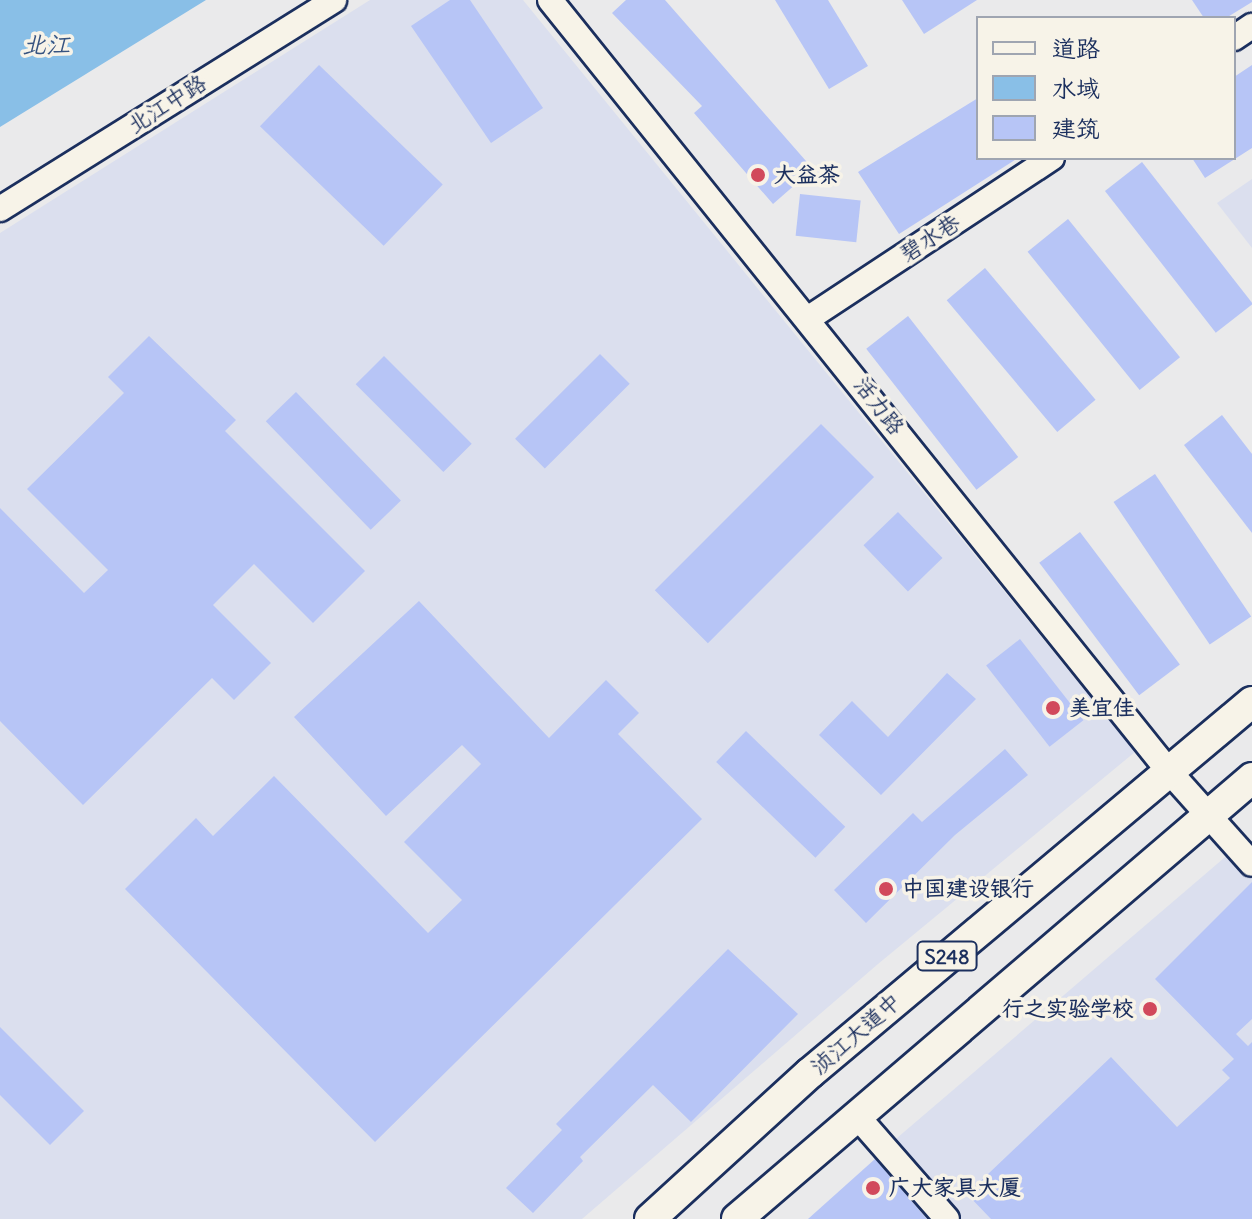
<!DOCTYPE html>
<html>
<head>
<meta charset="utf-8">
<style>
	body { margin:0 }
	#map { position:relative; width:1252px; height:1219px; overflow:hidden; background:#eaeaeb; font-family:Delius,"LXGW WenKai TC",sans-serif }
	div>[style] { position:absolute }
	.built>* { inset:0; background:#dbdfee }
	.water>* { inset:0; background:#89bfe7 }
	.building>* { inset:0; background:#b7c5f6; transform-origin:0 0 }
	.roads { filter:drop-shadow(2px 0 #1b2f5e) drop-shadow(-2px 0 #1b2f5e) drop-shadow(0 2px #1b2f5e) drop-shadow(0 -2px #1b2f5e) }
	.minor>* { height:24px; margin:-12px; padding:0 12px; transform-origin:12px; border-radius:12px; background:#f7f3e8 }
	.major>* { height:30px; margin:-15px; padding:0 15px; transform-origin:15px; border-radius:15px; background:#f7f3e8 }
	.dots>* { width:22px; height:22px; translate:-50% -50%; box-sizing:border-box; border:4px solid #f7f3e8; border-radius:50% }
	span { translate:-50% -50%; white-space:nowrap; text-align:center; line-height:1.15; -webkit-text-stroke:7px #f7f3e8; paint-order:stroke }
	.shield-label span { padding:2px 6px; background:#f7f3e8; border:2px solid; border-radius:6px; -webkit-text-stroke-width:0 }
	.shield-label { font-size:20px; color:#1b2f5e; font-weight:700 }
	.street-label { font-size:22px; color:#1b2f5e }
	.poi-label { font-size:22px; color:#1b2f5e; font-weight:700 }
	.left { translate:0 -50%; text-align:left }
	.right { translate:-100% -50%; text-align:right }
	.water-label { font-size:24px; color:#365380; font-style:italic }
	.legend { position:absolute; left:976px; top:16px; width:260px; height:144px; box-sizing:border-box; background:#f7f3e8; border:2px solid #9fa5b1; margin:0; padding:10px 14px; list-style:none; font-size:24px; color:#1b2f5e }
	.legend li { display:flex; align-items:center; gap:16px; height:40px }
	.legend b { width:40px; border:2px solid #9fa5b1 }
</style>
</head>
<body>
<div id="map">
	<div class="built">
		<i style="clip-path:polygon(370px 0,523px 0,1135px 752px,878px 964px,582px 1219px,0 1219px,0 233px)"></i>
		<i style="clip-path:polygon(1252px 179px,1252px 248px,1217px 203px)"></i>
		<i style="clip-path:polygon(1231px 852px,1252px 874px,1252px 1219px,957px 1219px,890px 1144px)"></i>
	</div>
	<div class="water">
		<i style="clip-path:polygon(0 0,206px 0,0 127px)"></i>
	</div>
	<div class="building">
		<i style="clip-path:polygon(450px 0,470px 0,543px 108px,491px 143px,411px 26px)"></i>
		<i style="clip-path:polygon(626px 0,665px 0,813px 169px,773px 204px,694px 113px,702px 106px,612px 13px)"></i>
		<i style="clip-path:polygon(775px 0,828px 0,868px 66px,829px 89px)"></i>
		<i style="clip-path:polygon(902px 0,977px 0,924px 34px)"></i>
		<i style="clip-path:polygon(1192px 0,1252px 0,1252px 2px,1226px 18px,1204px 18px)"></i>
		<i style="left:319px;top:65px;width:172px;height:85px;rotate:44deg"></i>
		<i style="clip-path:polygon(1252px 65px,1252px 148px,1205px 178px,1192px 158px,1234px 158px,1234px 77px)"></i>
		<i style="clip-path:polygon(978px 98px,978px 158px,1018px 158px,899px 234px,858px 172px)"></i>
		<i style="left:1142px;top:162px;width:180px;height:47px;rotate:52deg"></i>
		<i style="left:800px;top:194px;width:61px;height:42px;rotate:6deg"></i>
		<i style="left:1068px;top:219px;width:178px;height:52px;rotate:51deg"></i>
		<i style="left:985px;top:268px;width:172px;height:50px;rotate:50deg"></i>
		<i style="left:908px;top:316px;width:179px;height:53px;rotate:52deg"></i>
		<i style="clip-path:polygon(149px 336px,236px 420px,225px 431px,365px 571px,313px 623px,254px 564px,213px 605px,271px 663px,234px 700px,212px 678px,83px 805px,0 721px,0 508px,84px 593px,108px 570px,27px 489px,124px 393px,108px 377px)"></i>
		<i style="left:600px;top:354px;width:42px;height:120px;rotate:45deg"></i>
		<i style="left:384px;top:356px;width:124px;height:40px;rotate:45deg"></i>
		<i style="left:296px;top:392px;width:151px;height:42px;rotate:46deg"></i>
		<i style="clip-path:polygon(1222px 415px,1252px 454px,1252px 533px,1184px 445px)"></i>
		<i style="left:821px;top:424px;width:75px;height:235px;rotate:45deg"></i>
		<i style="left:1155px;top:474px;width:172px;height:50px;rotate:56deg"></i>
		<i style="left:898px;top:512px;width:64px;height:48px;rotate:46deg"></i>
		<i style="left:1080px;top:532px;width:166px;height:51px;rotate:53deg"></i>
		<i style="clip-path:polygon(419px 601px,549px 738px,606px 680px,639px 713px,618px 734px,702px 819px,375px 1142px,125px 889px,196px 818px,213px 836px,274px 776px,428px 933px,462px 900px,404px 842px,481px 764px,462px 745px,386px 816px,294px 717px)"></i>
		<i style="left:1020px;top:639px;width:103px;height:43px;rotate:52deg"></i>
		<i style="clip-path:polygon(947px 673px,976px 699px,881px 795px,819px 735px,852px 701px,888px 737px)"></i>
		<i style="left:746px;top:731px;width:138px;height:43px;rotate:44deg"></i>
		<i style="clip-path:polygon(1005px 749px,1028px 775px,955px 835px,866px 923px,834px 890px,913px 813px,922px 822px)"></i>
		<i style="clip-path:polygon(1252px 882px,1252px 1019px,1236px 1034px,1248px 1046px,1252px 1042px,1252px 1219px,991px 1219px,967px 1194px,1111px 1057px,1177px 1127px,1230px 1078px,1222px 1070px,1234px 1059px,1155px 979px)"></i>
		<i style="clip-path:polygon(728px 949px,798px 1014px,691px 1122px,653px 1085px,580px 1157px,583px 1161px,533px 1213px,506px 1188px,562px 1130px,556px 1124px)"></i>
		<i style="clip-path:polygon(0 1027px,84px 1111px,50px 1145px,0 1095px)"></i>
		<i style="clip-path:polygon(875px 1159px,927px 1219px,808px 1219px)"></i>
	</div>
	<div class="roads">
		<div class="minor">
			<i style="left:550px;top:0;width:986px;rotate:51.26deg"></i>
			<i style="left:1167px;top:769px;width:127px;rotate:48.2deg"></i>
			<i style="left:1234px;top:38px;width:22px;rotate:-34deg"></i>
			<i style="left:0;top:209px;width:394px;rotate:-32deg"></i>
			<i style="left:809px;top:318px;width:291px;rotate:-33.4deg"></i>
			<i style="left:856px;top:1115px;width:138px;rotate:48.8deg"></i>
		</div>
		<div class="major">
			<i style="left:650px;top:1219px;width:217px;rotate:-42.4deg"></i>
			<i style="left:810px;top:1073px;width:577px;rotate:-40.01deg"></i>
			<i style="left:737px;top:1219px;width:678px;rotate:-40.57deg"></i>
		</div>
	</div>
	<div class="dots">
		<i style="left:758px;top:175px;background:#d1495b"></i>
		<i style="left:1053px;top:708px;background:#d1495b"></i>
		<i style="left:886px;top:889px;background:#d1495b"></i>
		<i style="left:1150px;top:1009px;background:#d1495b"></i>
		<i style="left:873px;top:1188px;background:#d1495b"></i>
	</div>
	<div class="shield-label">
		<span style="left:947px;top:956px">S248</span>
	</div>
	<div class="street-label">
		<span style="left:167px;top:104px;rotate:-32deg">北江中路</span>
		<span style="left:930px;top:238px;rotate:-33deg">碧水巷</span>
		<span style="left:879px;top:406px;rotate:52deg">活力路</span>
		<span style="left:856px;top:1034px;rotate:-41deg">浈江大道中</span>
	</div>
	<div class="poi-label">
		<span class="left" style="left:774px;top:175px">大益茶</span>
		<span class="left" style="left:1069px;top:708px">美宜佳</span>
		<span class="left" style="left:902px;top:889px">中国建设银行</span>
		<span class="right" style="left:1134px;top:1009px">行之实验学校</span>
		<span class="left" style="left:889px;top:1188px">广大家具大厦</span>
	</div>
	<div class="water-label">
		<span style="left:46px;top:45px">北江</span>
	</div>
	<ul class="legend">
	<li><b style="height:10px;background:#f7f3e8"></b>道路</li>
	<li><b style="height:22px;background:#89bfe7"></b>水域</li>
	<li><b style="height:22px;background:#b7c5f6"></b>建筑</li>
	</ul>
</div>
</body>
</html>
